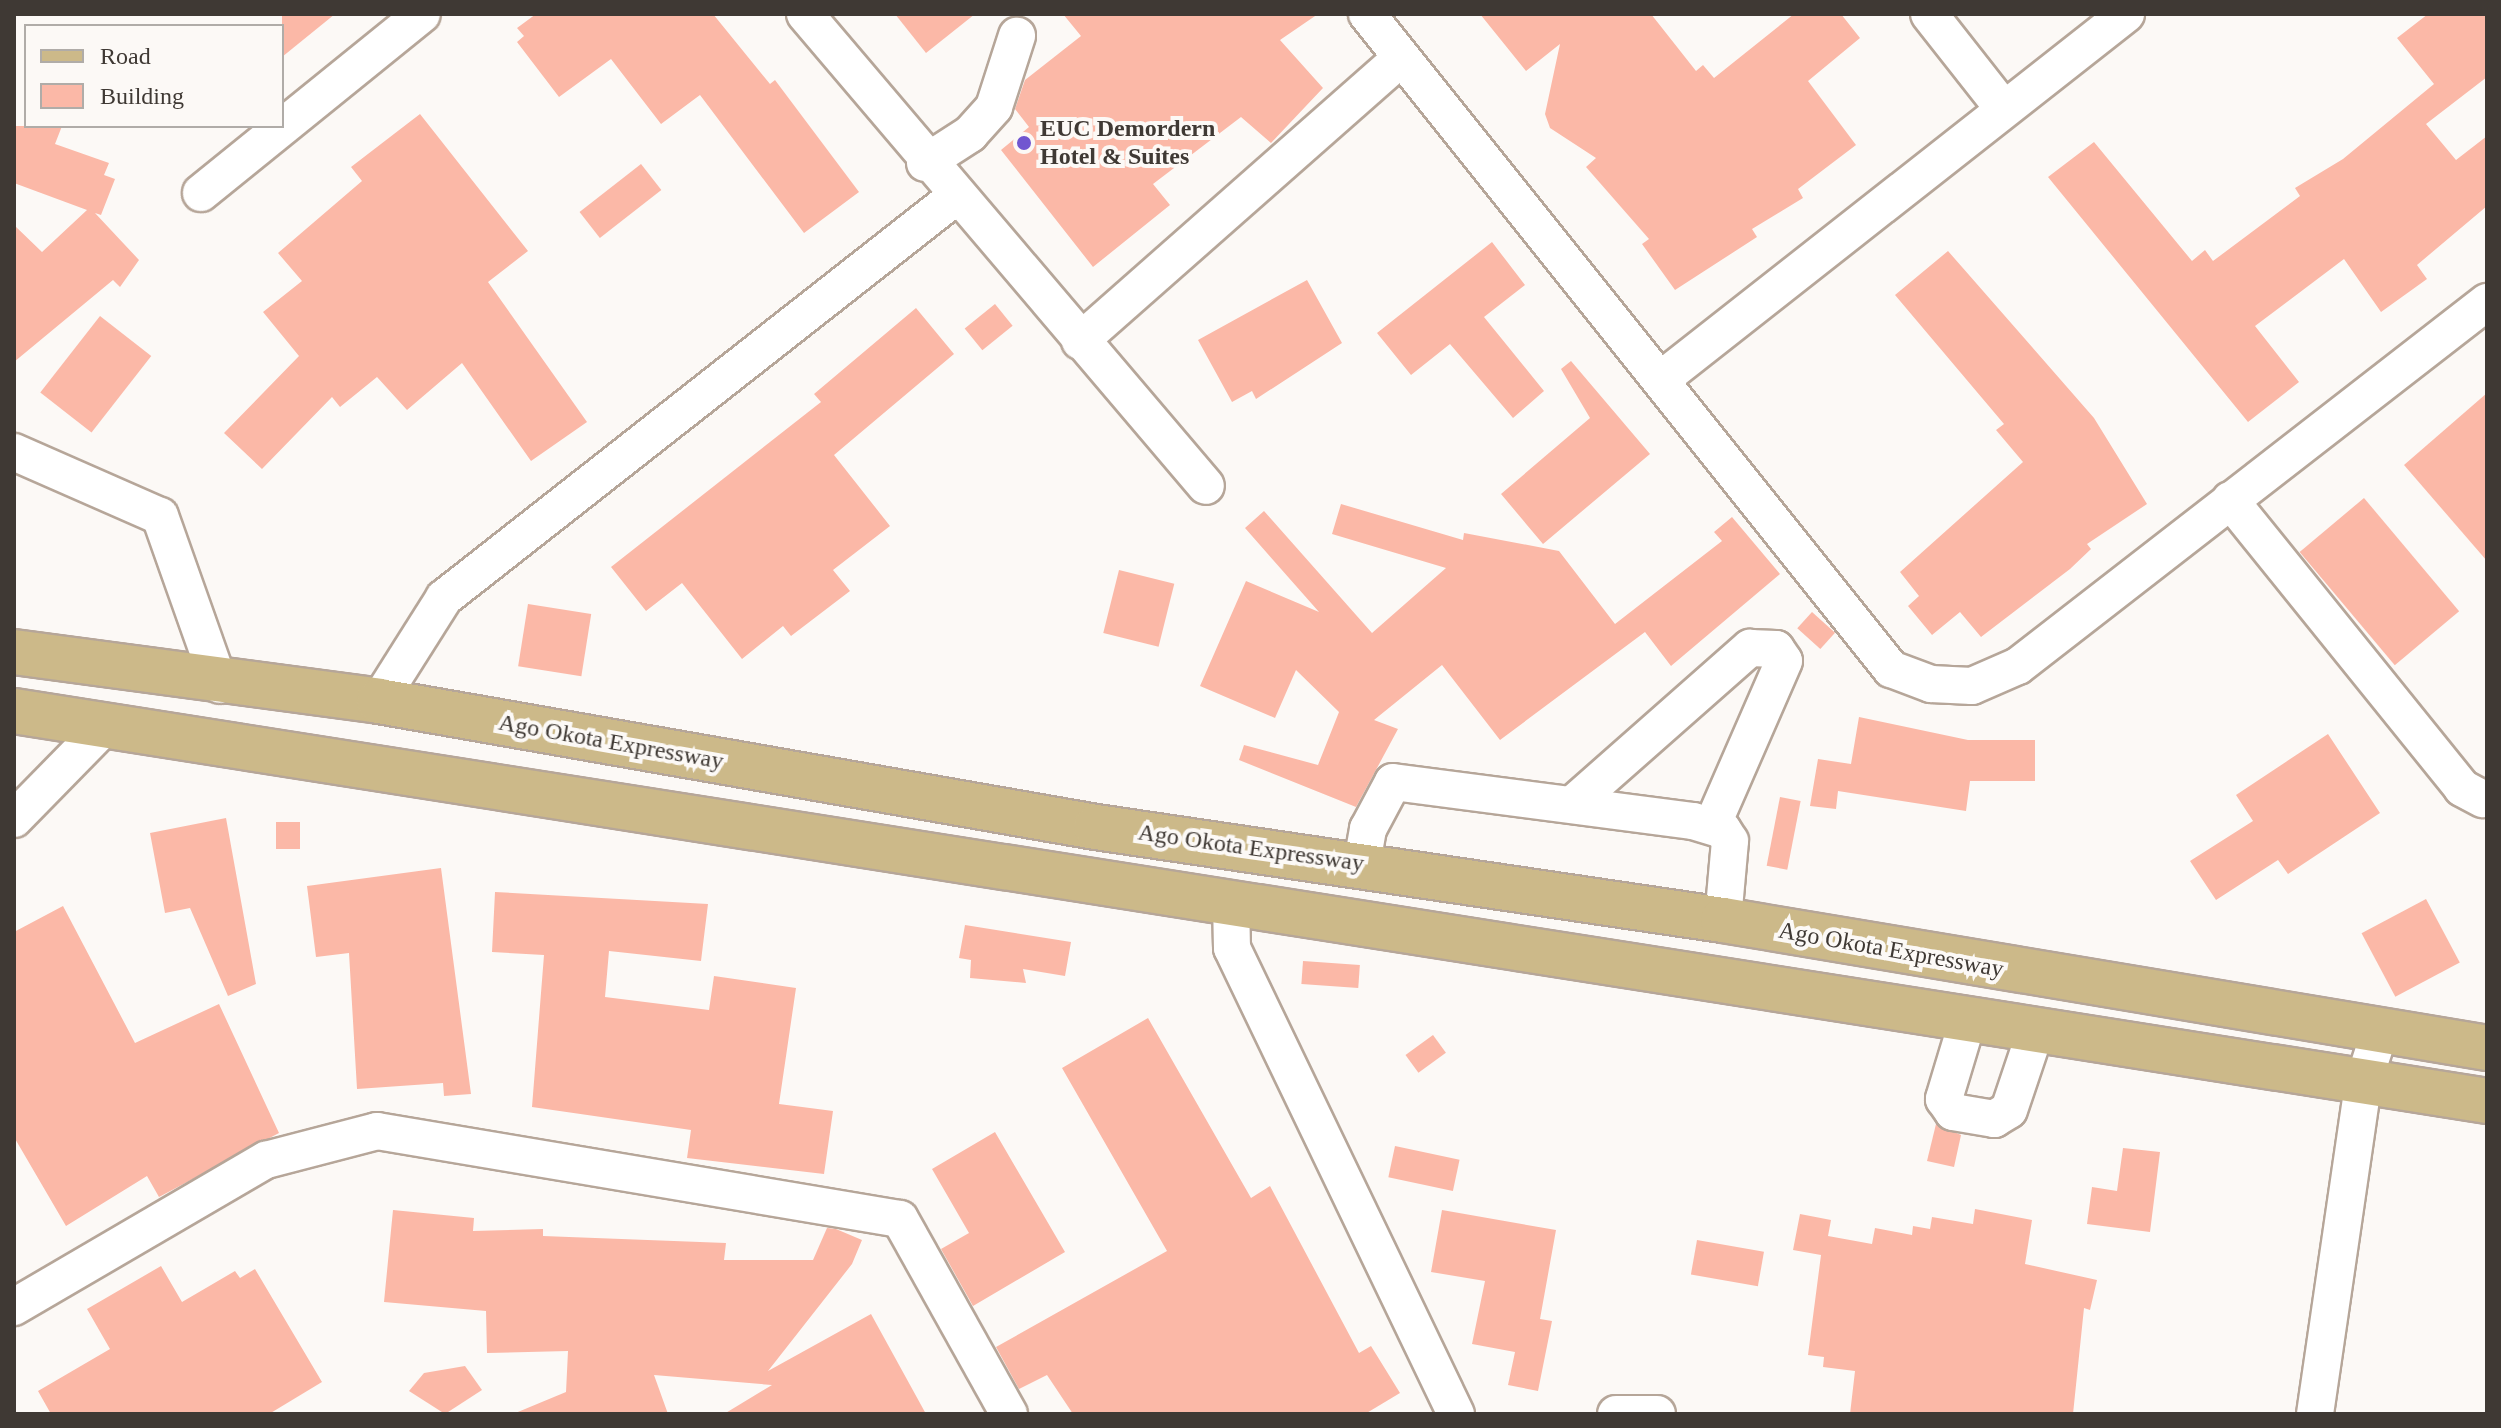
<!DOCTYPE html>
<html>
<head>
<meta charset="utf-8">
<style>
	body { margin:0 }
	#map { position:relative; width:2501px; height:1428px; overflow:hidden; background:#fcf9f6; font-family:"Times New Roman",serif }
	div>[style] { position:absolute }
	.building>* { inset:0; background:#fbb8a7; transform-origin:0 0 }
	.roads { filter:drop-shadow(2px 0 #b6a699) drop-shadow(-2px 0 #b6a699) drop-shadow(0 2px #b6a699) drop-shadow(0 -2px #b6a699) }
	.minor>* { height:36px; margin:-18px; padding:0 18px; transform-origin:18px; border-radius:18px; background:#fff }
	.major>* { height:44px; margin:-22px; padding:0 22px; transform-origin:22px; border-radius:22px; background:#ccb989 }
	.dots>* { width:22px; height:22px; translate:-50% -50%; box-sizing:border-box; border:4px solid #fcf9f6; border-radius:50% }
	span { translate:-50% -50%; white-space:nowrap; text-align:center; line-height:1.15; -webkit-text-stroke:8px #fcf9f6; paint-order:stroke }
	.poi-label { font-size:24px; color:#3f3934; font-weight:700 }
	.left { translate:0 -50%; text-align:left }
	.street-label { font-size:24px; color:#3f3934 }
	.frame { position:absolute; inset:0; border:16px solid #3f3934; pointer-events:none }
	.legend { position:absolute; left:24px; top:24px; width:260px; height:104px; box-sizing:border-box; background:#fcf9f6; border:2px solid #b0aca8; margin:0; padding:10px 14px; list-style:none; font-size:24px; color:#3f3934 }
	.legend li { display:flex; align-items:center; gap:16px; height:40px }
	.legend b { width:40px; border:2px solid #b0aca8 }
</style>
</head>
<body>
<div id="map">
	<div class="building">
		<i style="clip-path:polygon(282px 14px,335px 14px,282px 57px)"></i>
		<i style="clip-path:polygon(536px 14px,713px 14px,770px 84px,775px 80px,859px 192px,804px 233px,700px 95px,661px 124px,611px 59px,559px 97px,517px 42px,524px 36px,517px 28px)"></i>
		<i style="clip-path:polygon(895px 14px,975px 14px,926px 53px)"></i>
		<i style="clip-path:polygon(1063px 14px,1318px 14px,1280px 40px,1323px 88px,1271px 143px,1241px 117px,1153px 184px,1170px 205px,1093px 267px,1001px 150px,1029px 127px,1015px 109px,1025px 80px,1081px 36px)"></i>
		<i style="clip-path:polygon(1480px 14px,1651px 14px,1696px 71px,1703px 65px,1714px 78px,1794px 14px,1841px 14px,1860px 38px,1808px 81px,1856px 145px,1798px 189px,1803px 198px,1752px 229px,1757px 237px,1675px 290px,1642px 244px,1649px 239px,1586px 167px,1596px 158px,1550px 128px,1545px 114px,1560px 44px,1526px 71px)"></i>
		<i style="clip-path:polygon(2428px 14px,2487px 14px,2487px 77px,2426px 124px,2456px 160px,2487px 136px,2487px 206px,2417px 265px,2427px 279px,2381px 312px,2344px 259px,2255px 326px,2299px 382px,2248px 422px,2048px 177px,2094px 142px,2192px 261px,2205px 250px,2213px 261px,2300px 196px,2295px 188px,2343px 159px,2434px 84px,2397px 38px)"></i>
		<i style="clip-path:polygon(420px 114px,528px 251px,488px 282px,587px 422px,531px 461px,462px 363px,407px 410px,377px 377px,340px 407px,332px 397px,262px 469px,224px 433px,299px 356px,263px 312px,302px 281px,278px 253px,362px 181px,351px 167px)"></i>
		<i style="clip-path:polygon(14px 126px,62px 126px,55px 144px,109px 163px,104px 175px,115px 179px,101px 215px,95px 213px,139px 260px,120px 287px,113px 280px,14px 362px,14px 225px,42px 252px,87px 210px,14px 183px)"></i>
		<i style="left:641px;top:164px;width:33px;height:78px;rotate:52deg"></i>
		<i style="clip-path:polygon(1492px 242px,1525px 285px,1484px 317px,1544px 391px,1513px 418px,1450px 344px,1411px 375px,1377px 333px)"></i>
		<i style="clip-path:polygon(1948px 251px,2094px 418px,2147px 504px,2087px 544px,2091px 549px,2070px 569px,1981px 637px,1960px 612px,1932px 635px,1908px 606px,1919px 596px,1900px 572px,2023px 462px,1996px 430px,2004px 424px,1895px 295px)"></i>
		<i style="clip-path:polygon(1307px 280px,1342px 343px,1256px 399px,1252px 391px,1232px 402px,1198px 340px)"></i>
		<i style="left:995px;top:304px;width:28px;height:39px;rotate:51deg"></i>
		<i style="clip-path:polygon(916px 308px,954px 354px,834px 455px,890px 526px,833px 570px,850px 591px,791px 636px,783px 626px,742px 659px,682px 583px,646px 611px,611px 567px,821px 402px,814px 394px)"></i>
		<i style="left:100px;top:316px;width:65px;height:97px;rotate:38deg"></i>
		<i style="clip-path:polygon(1571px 361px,1650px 454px,1543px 544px,1501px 494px,1590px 418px,1561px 369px)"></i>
		<i style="clip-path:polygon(2487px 393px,2487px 561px,2404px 465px)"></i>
		<i style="left:2364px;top:498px;width:148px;height:84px;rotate:50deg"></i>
		<i style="clip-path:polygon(1341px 504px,1463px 540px,1464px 533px,1559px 551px,1615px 624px,1722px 541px,1714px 532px,1732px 517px,1780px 574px,1671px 666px,1645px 632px,1500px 740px,1442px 665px,1374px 720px,1398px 729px,1356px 807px,1239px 760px,1244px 745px,1318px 765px,1339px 712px,1296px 670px,1275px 718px,1200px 686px,1246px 581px,1319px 612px,1245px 528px,1264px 511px,1372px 633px,1446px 568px,1332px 534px)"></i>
		<i style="left:1119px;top:570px;width:57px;height:65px;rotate:14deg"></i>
		<i style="left:528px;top:604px;width:64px;height:63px;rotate:9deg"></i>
		<i style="left:1812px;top:612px;width:31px;height:22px;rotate:42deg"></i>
		<i style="clip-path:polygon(1859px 717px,1968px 740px,2035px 740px,2035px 781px,1970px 781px,1966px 811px,1838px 791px,1836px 809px,1810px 806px,1818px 759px,1851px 764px)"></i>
		<i style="clip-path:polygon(2328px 734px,2380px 813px,2288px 874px,2278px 860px,2216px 900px,2190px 861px,2253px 821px,2236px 795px)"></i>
		<i style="left:1780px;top:797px;width:21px;height:70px;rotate:11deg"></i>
		<i style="clip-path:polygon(226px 818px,256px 984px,228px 996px,190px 908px,165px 913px,150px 833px)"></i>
		<i style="left:300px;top:822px;width:27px;height:24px;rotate:90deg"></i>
		<i style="clip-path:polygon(441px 868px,471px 1094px,444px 1096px,443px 1083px,357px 1089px,349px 953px,316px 957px,307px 886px)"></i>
		<i style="clip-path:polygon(495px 892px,708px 904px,701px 961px,609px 951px,605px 997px,709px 1010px,714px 976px,796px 988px,779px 1104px,833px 1111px,824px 1174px,687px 1158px,691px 1130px,532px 1107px,544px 955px,492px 952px)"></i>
		<i style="left:2426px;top:899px;width:72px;height:73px;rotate:62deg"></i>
		<i style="clip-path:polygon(63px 906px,135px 1043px,219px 1004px,279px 1133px,159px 1197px,147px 1176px,66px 1226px,14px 1137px,14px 932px)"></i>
		<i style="clip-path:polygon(965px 925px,1071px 942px,1065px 976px,1023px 969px,1026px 983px,970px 978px,971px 960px,959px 958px)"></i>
		<i style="left:1303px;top:961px;width:57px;height:23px;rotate:4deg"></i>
		<i style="clip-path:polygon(1148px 1018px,1251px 1198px,1270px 1186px,1359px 1353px,1371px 1346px,1400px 1393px,1365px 1414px,1073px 1414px,1047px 1375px,1019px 1389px,996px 1347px,1167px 1251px,1062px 1068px)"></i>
		<i style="left:1433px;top:1035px;width:22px;height:34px;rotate:54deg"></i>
		<i style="clip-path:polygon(1936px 1124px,1961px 1135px,1954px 1167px,1927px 1161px)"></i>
		<i style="clip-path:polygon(995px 1132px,1065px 1252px,973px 1306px,941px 1249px,969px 1233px,932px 1169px)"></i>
		<i style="left:1395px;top:1146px;width:66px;height:32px;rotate:12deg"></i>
		<i style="clip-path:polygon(2123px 1148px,2160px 1152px,2150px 1232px,2087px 1224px,2092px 1187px,2117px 1191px)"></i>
		<i style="clip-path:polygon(1975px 1209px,2032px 1220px,2025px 1264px,2097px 1280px,2090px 1310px,2084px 1308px,2073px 1414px,1850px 1414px,1855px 1371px,1823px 1367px,1824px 1357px,1808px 1355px,1821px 1255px,1793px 1250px,1800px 1214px,1831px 1220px,1828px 1236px,1872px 1244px,1875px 1228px,1912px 1235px,1913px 1226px,1930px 1229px,1932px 1217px,1973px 1224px)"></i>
		<i style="clip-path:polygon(393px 1210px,474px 1218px,473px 1231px,543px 1229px,543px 1236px,726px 1243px,724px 1260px,813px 1260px,827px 1228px,836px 1229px,862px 1240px,852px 1264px,768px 1371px,871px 1314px,926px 1414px,724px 1414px,772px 1385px,654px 1375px,668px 1414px,513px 1414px,566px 1392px,568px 1351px,487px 1353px,486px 1311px,384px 1302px)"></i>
		<i style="clip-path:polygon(1442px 1210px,1556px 1230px,1540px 1319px,1552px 1321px,1538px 1391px,1508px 1385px,1515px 1352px,1472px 1344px,1485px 1281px,1431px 1272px)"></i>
		<i style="left:1697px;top:1240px;width:68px;height:35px;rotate:10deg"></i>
		<i style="clip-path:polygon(161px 1266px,182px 1302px,235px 1271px,240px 1278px,255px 1269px,322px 1382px,269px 1414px,51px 1414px,38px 1391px,110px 1349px,87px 1309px)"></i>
		<i style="clip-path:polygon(465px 1366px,482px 1390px,445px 1414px,409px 1391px,424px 1373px)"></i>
	</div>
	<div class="roads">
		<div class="minor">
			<i style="left:805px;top:14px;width:619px;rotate:49.65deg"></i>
			<i style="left:1367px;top:14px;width:839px;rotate:51.34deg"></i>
			<i style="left:1891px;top:669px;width:43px;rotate:20.6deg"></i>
			<i style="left:1931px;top:684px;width:41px;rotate:2.8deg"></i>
			<i style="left:1972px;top:686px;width:50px;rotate:-23.5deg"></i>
			<i style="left:2018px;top:666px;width:594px;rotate:-37.82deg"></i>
			<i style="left:1929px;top:14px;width:120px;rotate:51.8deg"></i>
			<i style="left:925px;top:163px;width:54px;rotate:-32.8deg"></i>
			<i style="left:970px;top:134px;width:36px;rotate:-48deg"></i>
			<i style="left:994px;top:107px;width:75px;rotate:-72.1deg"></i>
			<i style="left:201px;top:193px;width:284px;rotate:-39deg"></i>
			<i style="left:1080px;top:341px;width:427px;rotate:-41.4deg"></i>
			<i style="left:1663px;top:378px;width:589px;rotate:-38.17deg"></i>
			<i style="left:14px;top:452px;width:159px;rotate:23.7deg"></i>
			<i style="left:160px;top:516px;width:179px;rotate:70.5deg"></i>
			<i style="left:2230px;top:500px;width:370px;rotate:51.1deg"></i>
			<i style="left:2462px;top:788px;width:24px;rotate:28deg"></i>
			<i style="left:379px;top:701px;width:122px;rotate:-57.7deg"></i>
			<i style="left:444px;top:598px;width:650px;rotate:-38.12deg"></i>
			<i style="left:1574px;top:803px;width:235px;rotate:-41.4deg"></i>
			<i style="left:1750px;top:648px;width:26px;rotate:2deg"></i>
			<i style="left:1776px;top:649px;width:14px;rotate:56deg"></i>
			<i style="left:1784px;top:661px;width:180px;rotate:113.6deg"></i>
			<i style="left:14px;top:819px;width:132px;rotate:-45.6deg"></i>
			<i style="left:1362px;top:863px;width:35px;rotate:-80deg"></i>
			<i style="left:1368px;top:829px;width:53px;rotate:-62deg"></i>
			<i style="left:1393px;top:782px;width:303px;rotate:7.4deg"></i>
			<i style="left:1693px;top:821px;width:31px;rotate:17deg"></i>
			<i style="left:1723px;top:830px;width:13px;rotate:58deg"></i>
			<i style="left:1730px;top:841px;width:79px;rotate:95.1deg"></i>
			<i style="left:1231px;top:901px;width:47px;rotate:88.8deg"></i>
			<i style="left:1232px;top:948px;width:517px;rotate:64.33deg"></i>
			<i style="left:1969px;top:1016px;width:87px;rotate:106.8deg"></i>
			<i style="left:1944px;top:1099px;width:16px;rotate:55deg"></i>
			<i style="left:1953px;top:1112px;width:42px;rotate:9.7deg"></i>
			<i style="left:1994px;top:1119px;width:17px;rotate:-31deg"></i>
			<i style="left:2009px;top:1110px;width:88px;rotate:-71.4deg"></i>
			<i style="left:14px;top:1307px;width:292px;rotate:-30.3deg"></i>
			<i style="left:266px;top:1160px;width:115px;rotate:-14.6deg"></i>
			<i style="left:377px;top:1131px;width:530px;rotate:9.55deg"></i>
			<i style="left:900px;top:1219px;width:223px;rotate:60.8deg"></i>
			<i style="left:1616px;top:1414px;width:41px"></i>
			<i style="left:2315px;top:1414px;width:338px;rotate:-81.7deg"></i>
			<i style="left:2364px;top:1080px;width:52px;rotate:-71.9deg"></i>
		</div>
		<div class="major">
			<i style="left:14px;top:652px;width:368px;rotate:7.6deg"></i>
			<i style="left:379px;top:701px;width:728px;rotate:9.97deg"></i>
			<i style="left:1096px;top:827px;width:634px;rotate:8.44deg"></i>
			<i style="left:1723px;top:920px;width:775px;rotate:9.51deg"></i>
			<i style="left:14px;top:711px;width:2504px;rotate:8.96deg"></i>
		</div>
	</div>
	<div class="dots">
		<i style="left:1024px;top:143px;background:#7156d0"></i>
	</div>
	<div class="poi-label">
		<span class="left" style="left:1040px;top:143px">EUC Demordern<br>Hotel &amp; Suites</span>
	</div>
	<div class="street-label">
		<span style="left:611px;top:742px;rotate:10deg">Ago Okota Expressway</span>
		<span style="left:1251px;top:848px;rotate:8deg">Ago Okota Expressway</span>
		<span style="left:1891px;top:950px;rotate:10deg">Ago Okota Expressway</span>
	</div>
	<div class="frame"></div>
	<ul class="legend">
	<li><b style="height:10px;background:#ccb989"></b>Road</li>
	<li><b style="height:22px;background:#fbb8a7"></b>Building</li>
	</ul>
</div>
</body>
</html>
